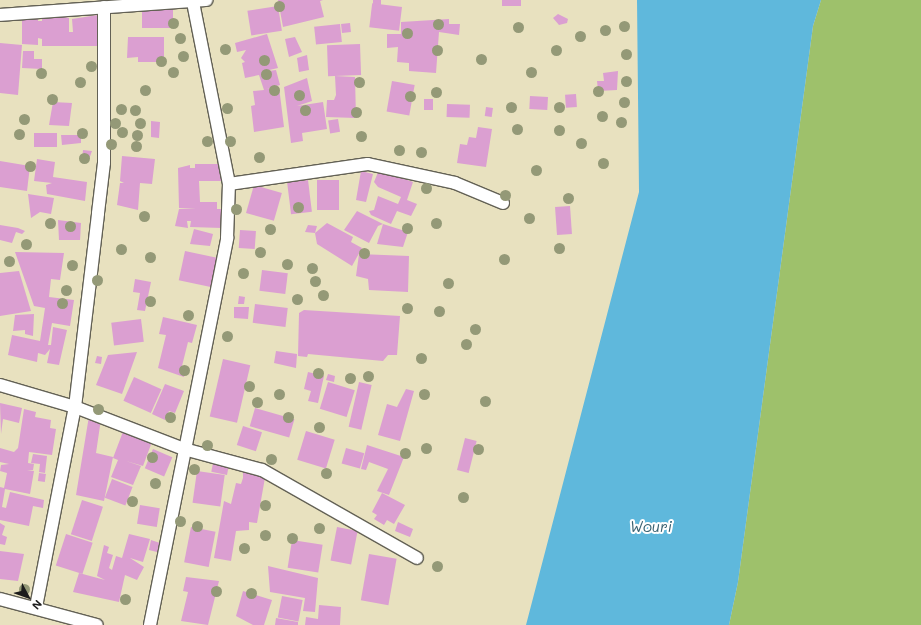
<!DOCTYPE html>
<html>
<head>
<meta charset="utf-8">
<style>
	body { margin:0 }
	#map { position:relative; width:921px; height:625px; overflow:hidden; background:#e8e1bf; font-family:Mali,sans-serif }
	div>[style] { position:absolute }
	.green>* { inset:0; background:#9ec16b }
	.water>* { inset:0; background:#5fb8dc }
	.building>* { inset:0; background:#db9fd1; transform-origin:0 0 }
	.roads { filter:drop-shadow(1px 0 #636155) drop-shadow(-1px 0 #636155) drop-shadow(0 1px #636155) drop-shadow(0 -1px #636155) }
	.street>* { height:12px; margin:-6px; padding:0 6px; transform-origin:6px; border-radius:6px; background:#fff }
	.trees>* { width:11px; height:11px; margin:-5.5px; border-radius:50%; background:#949977 }
	span { translate:-50% -50%; white-space:nowrap; text-align:center; line-height:1.15; -webkit-text-stroke:4px #fff; paint-order:stroke }
	.water-label { font-size:15px; color:#3a6272; font-style:italic }
	.north { position:absolute; left:8px; top:577px; width:40px; height:40px; -webkit-text-stroke:3px #fff; paint-order:stroke; rotate:131deg; font-size:11px; font-weight:700; line-height:16px; text-align:center; color:#1c1c1c }
	.north::after { content:''; display:block; margin:auto; width:14px; height:18px; background:#1c1c1c; clip-path:polygon(50% 0,100% 100%,50% 72%,0 100%) }
</style>
</head>
<body>
<div id="map">
	<div class="green">
		<i style="clip-path:polygon(821px 0,921px 0,921px 625px,729px 625px,738px 582px,813px 26px)"></i>
	</div>
	<div class="water">
		<i style="clip-path:polygon(637px 0,821px 0,813px 26px,738px 582px,729px 625px,526px 625px,639px 192px)"></i>
	</div>
	<div class="building">
		<i style="clip-path:polygon(278px 0,323px 0,320px 1px,324px 17px,283px 27px)"></i>
		<i style="clip-path:polygon(373px 0,381px 0,381px 7px,373px 6px)"></i>
		<i style="left:502px;top:0;width:19px;height:6px"></i>
		<i style="left:173px;top:5px;width:23px;height:31px;rotate:90deg"></i>
		<i style="left:278px;top:6px;width:25px;height:31px;rotate:81deg"></i>
		<i style="left:402px;top:7px;width:24px;height:30px;rotate:97deg"></i>
		<i style="clip-path:polygon(42px 13px,69px 18px,69px 32px,73px 32px,72px 19px,98px 15px,98px 46px,42px 46px,42px 39px,38px 38px,38px 45px,22px 44px,22px 15px,38px 14px,38px 21px,42px 21px)"></i>
		<i style="clip-path:polygon(558px 14px,568px 19px,567px 23px,559px 25px,553px 18px)"></i>
		<i style="clip-path:polygon(449px 19px,449px 24px,460px 24px,459px 35px,439px 32px,436px 73px,409px 71px,409px 63px,397px 62px,398px 47px,387px 48px,387px 34px,401px 34px,401px 22px)"></i>
		<i style="left:350px;top:23px;width:9px;height:9px;rotate:84deg"></i>
		<i style="left:340px;top:24px;width:18px;height:26px;rotate:84deg"></i>
		<i style="clip-path:polygon(267px 34px,278px 68px,261px 72px,276px 70px,280px 85px,267px 89px,279px 87px,284px 127px,254px 132px,251px 106px,255px 105px,253px 91px,264px 90px,259px 75px,245px 78px,242px 63px,245px 62px,241px 58px,246px 50px,237px 52px,235px 43px)"></i>
		<i style="clip-path:polygon(128px 37px,164px 37px,164px 62px,138px 62px,138px 57px,127px 58px)"></i>
		<i style="clip-path:polygon(295px 37px,302px 52px,289px 57px,285px 39px)"></i>
		<i style="clip-path:polygon(0 43px,22px 45px,18px 95px,0 93px)"></i>
		<i style="left:360px;top:44px;width:31px;height:33px;rotate:88deg"></i>
		<i style="clip-path:polygon(23px 51px,34px 51px,34px 59px,42px 59px,42px 69px,22px 68px)"></i>
		<i style="clip-path:polygon(307px 55px,309px 70px,299px 72px,297px 58px)"></i>
		<i style="clip-path:polygon(618px 71px,617px 90px,598px 91px,597px 81px,604px 81px,603px 73px)"></i>
		<i style="clip-path:polygon(335px 76px,355px 77px,356px 118px,326px 117px,327px 100px,334px 100px,336px 95px)"></i>
		<i style="clip-path:polygon(307px 78px,312px 101px,297px 106px,323px 102px,327px 129px,302px 133px,303px 141px,291px 143px,284px 87px)"></i>
		<i style="left:392px;top:81px;width:23px;height:31px;rotate:10deg"></i>
		<i style="left:576px;top:94px;width:13px;height:11px;rotate:86deg"></i>
		<i style="left:530px;top:96px;width:18px;height:13px;rotate:3deg"></i>
		<i style="left:424px;top:99px;width:9px;height:11px"></i>
		<i style="clip-path:polygon(53px 102px,72px 103px,69px 126px,49px 125px)"></i>
		<i style="left:447px;top:104px;width:23px;height:13px;rotate:2deg"></i>
		<i style="left:486px;top:107px;width:7px;height:9px;rotate:8deg"></i>
		<i style="left:338px;top:119px;width:13px;height:10px;rotate:81deg"></i>
		<i style="clip-path:polygon(151px 121px,160px 122px,159px 138px,151px 137px)"></i>
		<i style="clip-path:polygon(478px 127px,492px 129px,486px 167px,457px 163px,460px 144px,467px 145px,469px 137px,476px 138px)"></i>
		<i style="left:34px;top:133px;width:23px;height:14px"></i>
		<i style="clip-path:polygon(61px 135px,81px 135px,81px 143px,62px 145px)"></i>
		<i style="clip-path:polygon(83px 150px,92px 151px,88px 162px,82px 162px)"></i>
		<i style="clip-path:polygon(122px 156px,155px 159px,152px 184px,140px 183px,138px 210px,117px 205px,120px 183px,124px 183px,120px 181px)"></i>
		<i style="clip-path:polygon(37px 159px,55px 162px,53px 177px,87px 182px,85px 201px,47px 194px,46px 185px,52px 183px,34px 181px)"></i>
		<i style="clip-path:polygon(0 161px,30px 166px,27px 191px,0 187px)"></i>
		<i style="clip-path:polygon(195px 164px,222px 164px,223px 181px,199px 181px,200px 202px,217px 202px,217px 209px,223px 209px,222px 228px,190px 227px,191px 221px,187px 221px,188px 228px,175px 226px,179px 209px,196px 209px,179px 208px,178px 168px,190px 165px,190px 168px,195px 168px)"></i>
		<i style="clip-path:polygon(379px 170px,413px 182px,407px 200px,417px 204px,411px 216px,397px 211px,391px 224px,371px 215px,369px 211px,374px 210px,378px 196px,398px 204px,401px 197px,378px 187px,374px 182px)"></i>
		<i style="clip-path:polygon(361px 171px,373px 174px,366px 202px,356px 200px)"></i>
		<i style="left:308px;top:180px;width:32px;height:21px;rotate:83deg"></i>
		<i style="left:317px;top:180px;width:22px;height:30px"></i>
		<i style="left:254px;top:185px;width:29px;height:29px;rotate:16deg"></i>
		<i style="clip-path:polygon(28px 194px,54px 198px,51px 214px,40px 212px,31px 218px)"></i>
		<i style="left:570px;top:206px;width:28px;height:15px;rotate:86deg"></i>
		<i style="clip-path:polygon(357px 211px,383px 224px,378px 226px,369px 243px,344px 230px)"></i>
		<i style="clip-path:polygon(58px 220px,81px 223px,80px 240px,59px 240px)"></i>
		<i style="clip-path:polygon(327px 223px,353px 237px,351px 242px,362px 248px,352px 266px,317px 244px,315px 233px,305px 232px,308px 225px,317px 226px,315px 233px)"></i>
		<i style="clip-path:polygon(383px 224px,408px 232px,403px 247px,377px 244px)"></i>
		<i style="clip-path:polygon(0 225px,18px 228px,25px 231px,22px 234px,16px 232px,12px 243px,0 240px)"></i>
		<i style="clip-path:polygon(194px 229px,213px 234px,210px 246px,190px 244px)"></i>
		<i style="left:240px;top:230px;width:16px;height:18px;rotate:4deg"></i>
		<i style="left:185px;top:251px;width:35px;height:30px;rotate:12deg"></i>
		<i style="clip-path:polygon(15px 252px,64px 253px,60px 280px,51px 279px,49px 297px,74px 300px,70px 326px,52px 323px,48px 345px,51px 345px,53px 327px,67px 330px,59px 365px,47px 363px,50px 349px,45px 355px,38px 353px,37px 362px,8px 355px,12px 335px,40px 341px,45px 308px,34px 306px)"></i>
		<i style="clip-path:polygon(359px 254px,409px 256px,408px 292px,369px 290px,368px 279px,356px 276px)"></i>
		<i style="left:262px;top:270px;width:26px;height:21px;rotate:7deg"></i>
		<i style="clip-path:polygon(19px 271px,31px 311px,0 316px,0 273px)"></i>
		<i style="clip-path:polygon(135px 279px,151px 282px,145px 311px,137px 310px,140px 293px,133px 292px)"></i>
		<i style="clip-path:polygon(239px 296px,245px 297px,244px 304px,238px 304px)"></i>
		<i style="left:255px;top:304px;width:33px;height:19px;rotate:7deg"></i>
		<i style="clip-path:polygon(234px 307px,249px 307px,248px 319px,234px 318px)"></i>
		<i style="clip-path:polygon(304px 310px,400px 316px,397px 355px,388px 355px,383px 361px,308px 354px,307px 357px,298px 356px,299px 313px)"></i>
		<i style="clip-path:polygon(34px 314px,33px 336px,25px 334px,25px 330px,13px 331px,15px 315px)"></i>
		<i style="clip-path:polygon(163px 317px,197px 325px,192px 343px,188px 342px,182px 366px,186px 366px,184px 377px,158px 368px,166px 335px,159px 334px)"></i>
		<i style="left:141px;top:319px;width:23px;height:30px;rotate:83deg"></i>
		<i style="clip-path:polygon(276px 351px,297px 354px,296px 368px,274px 363px)"></i>
		<i style="clip-path:polygon(137px 352px,122px 394px,96px 385px,108px 355px)"></i>
		<i style="clip-path:polygon(97px 356px,102px 357px,101px 364px,95px 363px)"></i>
		<i style="left:223px;top:359px;width:28px;height:59px;rotate:13deg"></i>
		<i style="clip-path:polygon(308px 372px,324px 376px,318px 403px,308px 401px,311px 391px,304px 389px)"></i>
		<i style="clip-path:polygon(328px 374px,335px 376px,334px 382px,326px 380px)"></i>
		<i style="left:134px;top:377px;width:30px;height:26px;rotate:24deg"></i>
		<i style="left:328px;top:382px;width:28px;height:28px;rotate:17deg"></i>
		<i style="left:359px;top:382px;width:13px;height:46px;rotate:13deg"></i>
		<i style="clip-path:polygon(165px 384px,184px 391px,175px 413px,169px 411px,165px 420px,152px 414px)"></i>
		<i style="clip-path:polygon(406px 389px,414px 391px,400px 441px,378px 435px,387px 404px,397px 407px)"></i>
		<i style="clip-path:polygon(0 403px,22px 408px,19px 423px,3px 419px,1px 434px)"></i>
		<i style="left:255px;top:408px;width:41px;height:19px;rotate:16deg"></i>
		<i style="clip-path:polygon(24px 409px,36px 412px,35px 417px,51px 420px,50px 428px,56px 429px,52px 455px,29px 452px,28px 463px,34px 464px,33px 470px,27px 470px,34px 471px,30px 494px,5px 489px,2px 507px,6px 508px,10px 492px,44px 500px,43px 508px,33px 506px,29px 526px,0 520px,0 487px,4px 488px,7px 473px,0 471px,1px 465px,9px 464px,0 462px,0 448px,14px 452px,18px 448px)"></i>
		<i style="clip-path:polygon(89px 416px,101px 419px,96px 453px,113px 457px,104px 501px,76px 495px)"></i>
		<i style="left:243px;top:426px;width:20px;height:20px;rotate:18deg"></i>
		<i style="clip-path:polygon(124px 429px,153px 439px,143px 466px,126px 461px,141px 466px,133px 485px,111px 477px,118px 460px,113px 458px)"></i>
		<i style="left:306px;top:431px;width:30px;height:30px;rotate:17deg"></i>
		<i style="left:465px;top:438px;width:12px;height:33px;rotate:14deg"></i>
		<i style="clip-path:polygon(367px 445px,404px 457px,389px 495px,377px 491px,388px 469px,369px 462px,366px 470px,361px 469px)"></i>
		<i style="left:346px;top:448px;width:19px;height:16px;rotate:16deg"></i>
		<i style="left:153px;top:449px;width:21px;height:21px;rotate:23deg"></i>
		<i style="clip-path:polygon(33px 454px,47px 456px,45px 473px,39px 472px,40px 464px,31px 463px)"></i>
		<i style="left:213px;top:463px;width:16px;height:9px;rotate:11deg"></i>
		<i style="clip-path:polygon(243px 467px,266px 472px,257px 523px,249px 522px,249px 530px,236px 531px,231px 561px,214px 558px,224px 501px,231px 504px,236px 483px,241px 484px,243px 478px)"></i>
		<i style="left:197px;top:471px;width:28px;height:32px;rotate:8deg"></i>
		<i style="left:39px;top:473px;width:7px;height:8px;rotate:8deg"></i>
		<i style="left:112px;top:479px;width:22px;height:20px;rotate:21deg"></i>
		<i style="clip-path:polygon(382px 493px,405px 505px,394px 524px,387px 520px,384px 525px,374px 519px,377px 515px,372px 512px)"></i>
		<i style="left:82px;top:500px;width:22px;height:36px;rotate:18deg"></i>
		<i style="left:140px;top:505px;width:20px;height:19px;rotate:9deg"></i>
		<i style="clip-path:polygon(398px 522px,413px 529px,410px 537px,395px 531px)"></i>
		<i style="clip-path:polygon(0 523px,5px 526px,2px 535px,7px 537px,5px 545px,0 544px)"></i>
		<i style="left:191px;top:527px;width:25px;height:36px;rotate:11deg"></i>
		<i style="left:337px;top:527px;width:21px;height:34px;rotate:11deg"></i>
		<i style="left:66px;top:534px;width:28px;height:33px;rotate:18deg"></i>
		<i style="clip-path:polygon(129px 534px,150px 539px,143px 562px,130px 558px,144px 567px,137px 580px,125px 575px,119px 602px,73px 592px,79px 573px,105px 580px,97px 576px,104px 545px,109px 547px,107px 553px,113px 555px,109px 568px,112px 570px,116px 556px,122px 558px)"></i>
		<i style="clip-path:polygon(151px 540px,160px 543px,157px 552px,149px 550px)"></i>
		<i style="left:292px;top:540px;width:31px;height:28px;rotate:9deg"></i>
		<i style="clip-path:polygon(0 551px,24px 554px,18px 581px,0 579px)"></i>
		<i style="left:369px;top:554px;width:28px;height:47px;rotate:10deg"></i>
		<i style="clip-path:polygon(268px 566px,318px 578px,315px 612px,303px 611px,305px 598px,270px 592px)"></i>
		<i style="clip-path:polygon(186px 577px,219px 581px,208px 625px,181px 621px,188px 592px,183px 591px)"></i>
		<i style="clip-path:polygon(243px 591px,272px 600px,264px 625px,253px 625px,236px 616px)"></i>
		<i style="left:282px;top:596px;width:21px;height:22px;rotate:11deg"></i>
		<i style="clip-path:polygon(319px 605px,341px 607px,340px 625px,305px 625px,306px 617px,318px 619px)"></i>
		<i style="clip-path:polygon(276px 618px,298px 622px,298px 625px,275px 625px)"></i>
	</div>
	<div class="roads">
		<div class="street">
			<i style="left:0;top:15px;width:207px;rotate:-4.2deg"></i>
			<i style="left:229px;top:184px;width:140px;rotate:-8.2deg"></i>
			<i style="left:368px;top:164px;width:89px;rotate:12.3deg"></i>
			<i style="left:455px;top:183px;width:52px;rotate:22.6deg"></i>
			<i style="left:0;top:385px;width:78px;rotate:16.3deg"></i>
			<i style="left:75px;top:407px;width:117px;rotate:21.1deg"></i>
			<i style="left:184px;top:449px;width:81px;rotate:15.1deg"></i>
			<i style="left:262px;top:470px;width:178px;rotate:29.6deg"></i>
			<i style="left:0;top:599px;width:100px;rotate:15deg"></i>
			<i style="left:36px;top:607px;width:204px;rotate:-79deg"></i>
			<i style="left:75px;top:407px;width:195px;rotate:-83.2deg"></i>
			<i style="left:98px;top:213px;width:50px;rotate:-83.2deg"></i>
			<i style="left:104px;top:163px;width:156px;rotate:-90deg"></i>
			<i style="left:150px;top:625px;width:395px;rotate:-78.7deg"></i>
			<i style="left:227px;top:238px;width:54px;rotate:-87.9deg"></i>
			<i style="left:229px;top:184px;width:186px;rotate:-101.2deg"></i>
		</div>
	</div>
	<div class="trees">
		<i style="left:279px;top:6px"></i>
		<i style="left:173px;top:23px"></i>
		<i style="left:438px;top:24px"></i>
		<i style="left:624px;top:26px"></i>
		<i style="left:518px;top:27px"></i>
		<i style="left:605px;top:30px"></i>
		<i style="left:407px;top:33px"></i>
		<i style="left:580px;top:36px"></i>
		<i style="left:180px;top:38px"></i>
		<i style="left:225px;top:49px"></i>
		<i style="left:437px;top:50px"></i>
		<i style="left:556px;top:50px"></i>
		<i style="left:626px;top:54px"></i>
		<i style="left:183px;top:56px"></i>
		<i style="left:481px;top:59px"></i>
		<i style="left:264px;top:60px"></i>
		<i style="left:161px;top:61px"></i>
		<i style="left:91px;top:66px"></i>
		<i style="left:173px;top:72px"></i>
		<i style="left:531px;top:72px"></i>
		<i style="left:41px;top:73px"></i>
		<i style="left:266px;top:74px"></i>
		<i style="left:626px;top:81px"></i>
		<i style="left:80px;top:82px"></i>
		<i style="left:359px;top:82px"></i>
		<i style="left:145px;top:90px"></i>
		<i style="left:274px;top:90px"></i>
		<i style="left:598px;top:91px"></i>
		<i style="left:436px;top:92px"></i>
		<i style="left:299px;top:95px"></i>
		<i style="left:410px;top:96px"></i>
		<i style="left:52px;top:99px"></i>
		<i style="left:624px;top:102px"></i>
		<i style="left:511px;top:107px"></i>
		<i style="left:559px;top:107px"></i>
		<i style="left:227px;top:108px"></i>
		<i style="left:121px;top:109px"></i>
		<i style="left:135px;top:110px"></i>
		<i style="left:305px;top:110px"></i>
		<i style="left:356px;top:112px"></i>
		<i style="left:602px;top:116px"></i>
		<i style="left:24px;top:119px"></i>
		<i style="left:621px;top:122px"></i>
		<i style="left:115px;top:123px"></i>
		<i style="left:140px;top:123px"></i>
		<i style="left:517px;top:129px"></i>
		<i style="left:559px;top:130px"></i>
		<i style="left:122px;top:132px"></i>
		<i style="left:82px;top:133px"></i>
		<i style="left:19px;top:134px"></i>
		<i style="left:137px;top:135px"></i>
		<i style="left:361px;top:136px"></i>
		<i style="left:207px;top:141px"></i>
		<i style="left:230px;top:141px"></i>
		<i style="left:581px;top:143px"></i>
		<i style="left:111px;top:144px"></i>
		<i style="left:136px;top:146px"></i>
		<i style="left:399px;top:150px"></i>
		<i style="left:421px;top:152px"></i>
		<i style="left:259px;top:157px"></i>
		<i style="left:84px;top:158px"></i>
		<i style="left:603px;top:163px"></i>
		<i style="left:30px;top:166px"></i>
		<i style="left:536px;top:170px"></i>
		<i style="left:426px;top:188px"></i>
		<i style="left:505px;top:195px"></i>
		<i style="left:568px;top:198px"></i>
		<i style="left:298px;top:207px"></i>
		<i style="left:236px;top:209px"></i>
		<i style="left:144px;top:216px"></i>
		<i style="left:529px;top:218px"></i>
		<i style="left:50px;top:223px"></i>
		<i style="left:436px;top:223px"></i>
		<i style="left:70px;top:226px"></i>
		<i style="left:407px;top:228px"></i>
		<i style="left:270px;top:229px"></i>
		<i style="left:26px;top:244px"></i>
		<i style="left:559px;top:248px"></i>
		<i style="left:121px;top:249px"></i>
		<i style="left:260px;top:252px"></i>
		<i style="left:364px;top:253px"></i>
		<i style="left:150px;top:257px"></i>
		<i style="left:504px;top:259px"></i>
		<i style="left:9px;top:261px"></i>
		<i style="left:287px;top:264px"></i>
		<i style="left:72px;top:265px"></i>
		<i style="left:312px;top:268px"></i>
		<i style="left:243px;top:273px"></i>
		<i style="left:97px;top:280px"></i>
		<i style="left:315px;top:281px"></i>
		<i style="left:448px;top:283px"></i>
		<i style="left:66px;top:290px"></i>
		<i style="left:323px;top:295px"></i>
		<i style="left:297px;top:299px"></i>
		<i style="left:150px;top:301px"></i>
		<i style="left:62px;top:303px"></i>
		<i style="left:407px;top:308px"></i>
		<i style="left:439px;top:311px"></i>
		<i style="left:188px;top:315px"></i>
		<i style="left:475px;top:329px"></i>
		<i style="left:227px;top:336px"></i>
		<i style="left:466px;top:344px"></i>
		<i style="left:421px;top:358px"></i>
		<i style="left:184px;top:370px"></i>
		<i style="left:318px;top:373px"></i>
		<i style="left:368px;top:376px"></i>
		<i style="left:350px;top:378px"></i>
		<i style="left:249px;top:386px"></i>
		<i style="left:279px;top:394px"></i>
		<i style="left:424px;top:394px"></i>
		<i style="left:485px;top:401px"></i>
		<i style="left:257px;top:402px"></i>
		<i style="left:98px;top:409px"></i>
		<i style="left:170px;top:417px"></i>
		<i style="left:288px;top:417px"></i>
		<i style="left:319px;top:427px"></i>
		<i style="left:207px;top:445px"></i>
		<i style="left:426px;top:448px"></i>
		<i style="left:478px;top:449px"></i>
		<i style="left:405px;top:453px"></i>
		<i style="left:152px;top:457px"></i>
		<i style="left:271px;top:459px"></i>
		<i style="left:194px;top:469px"></i>
		<i style="left:326px;top:473px"></i>
		<i style="left:155px;top:483px"></i>
		<i style="left:463px;top:497px"></i>
		<i style="left:132px;top:501px"></i>
		<i style="left:265px;top:505px"></i>
		<i style="left:180px;top:521px"></i>
		<i style="left:197px;top:526px"></i>
		<i style="left:319px;top:528px"></i>
		<i style="left:265px;top:535px"></i>
		<i style="left:292px;top:538px"></i>
		<i style="left:244px;top:548px"></i>
		<i style="left:437px;top:566px"></i>
		<i style="left:24px;top:589px"></i>
		<i style="left:216px;top:591px"></i>
		<i style="left:251px;top:593px"></i>
		<i style="left:125px;top:599px"></i>
	</div>
	<div class="water-label">
		<span style="left:651px;top:527px">Wouri</span>
	</div>
	<div class="north">N</div>
</div>
</body>
</html>
